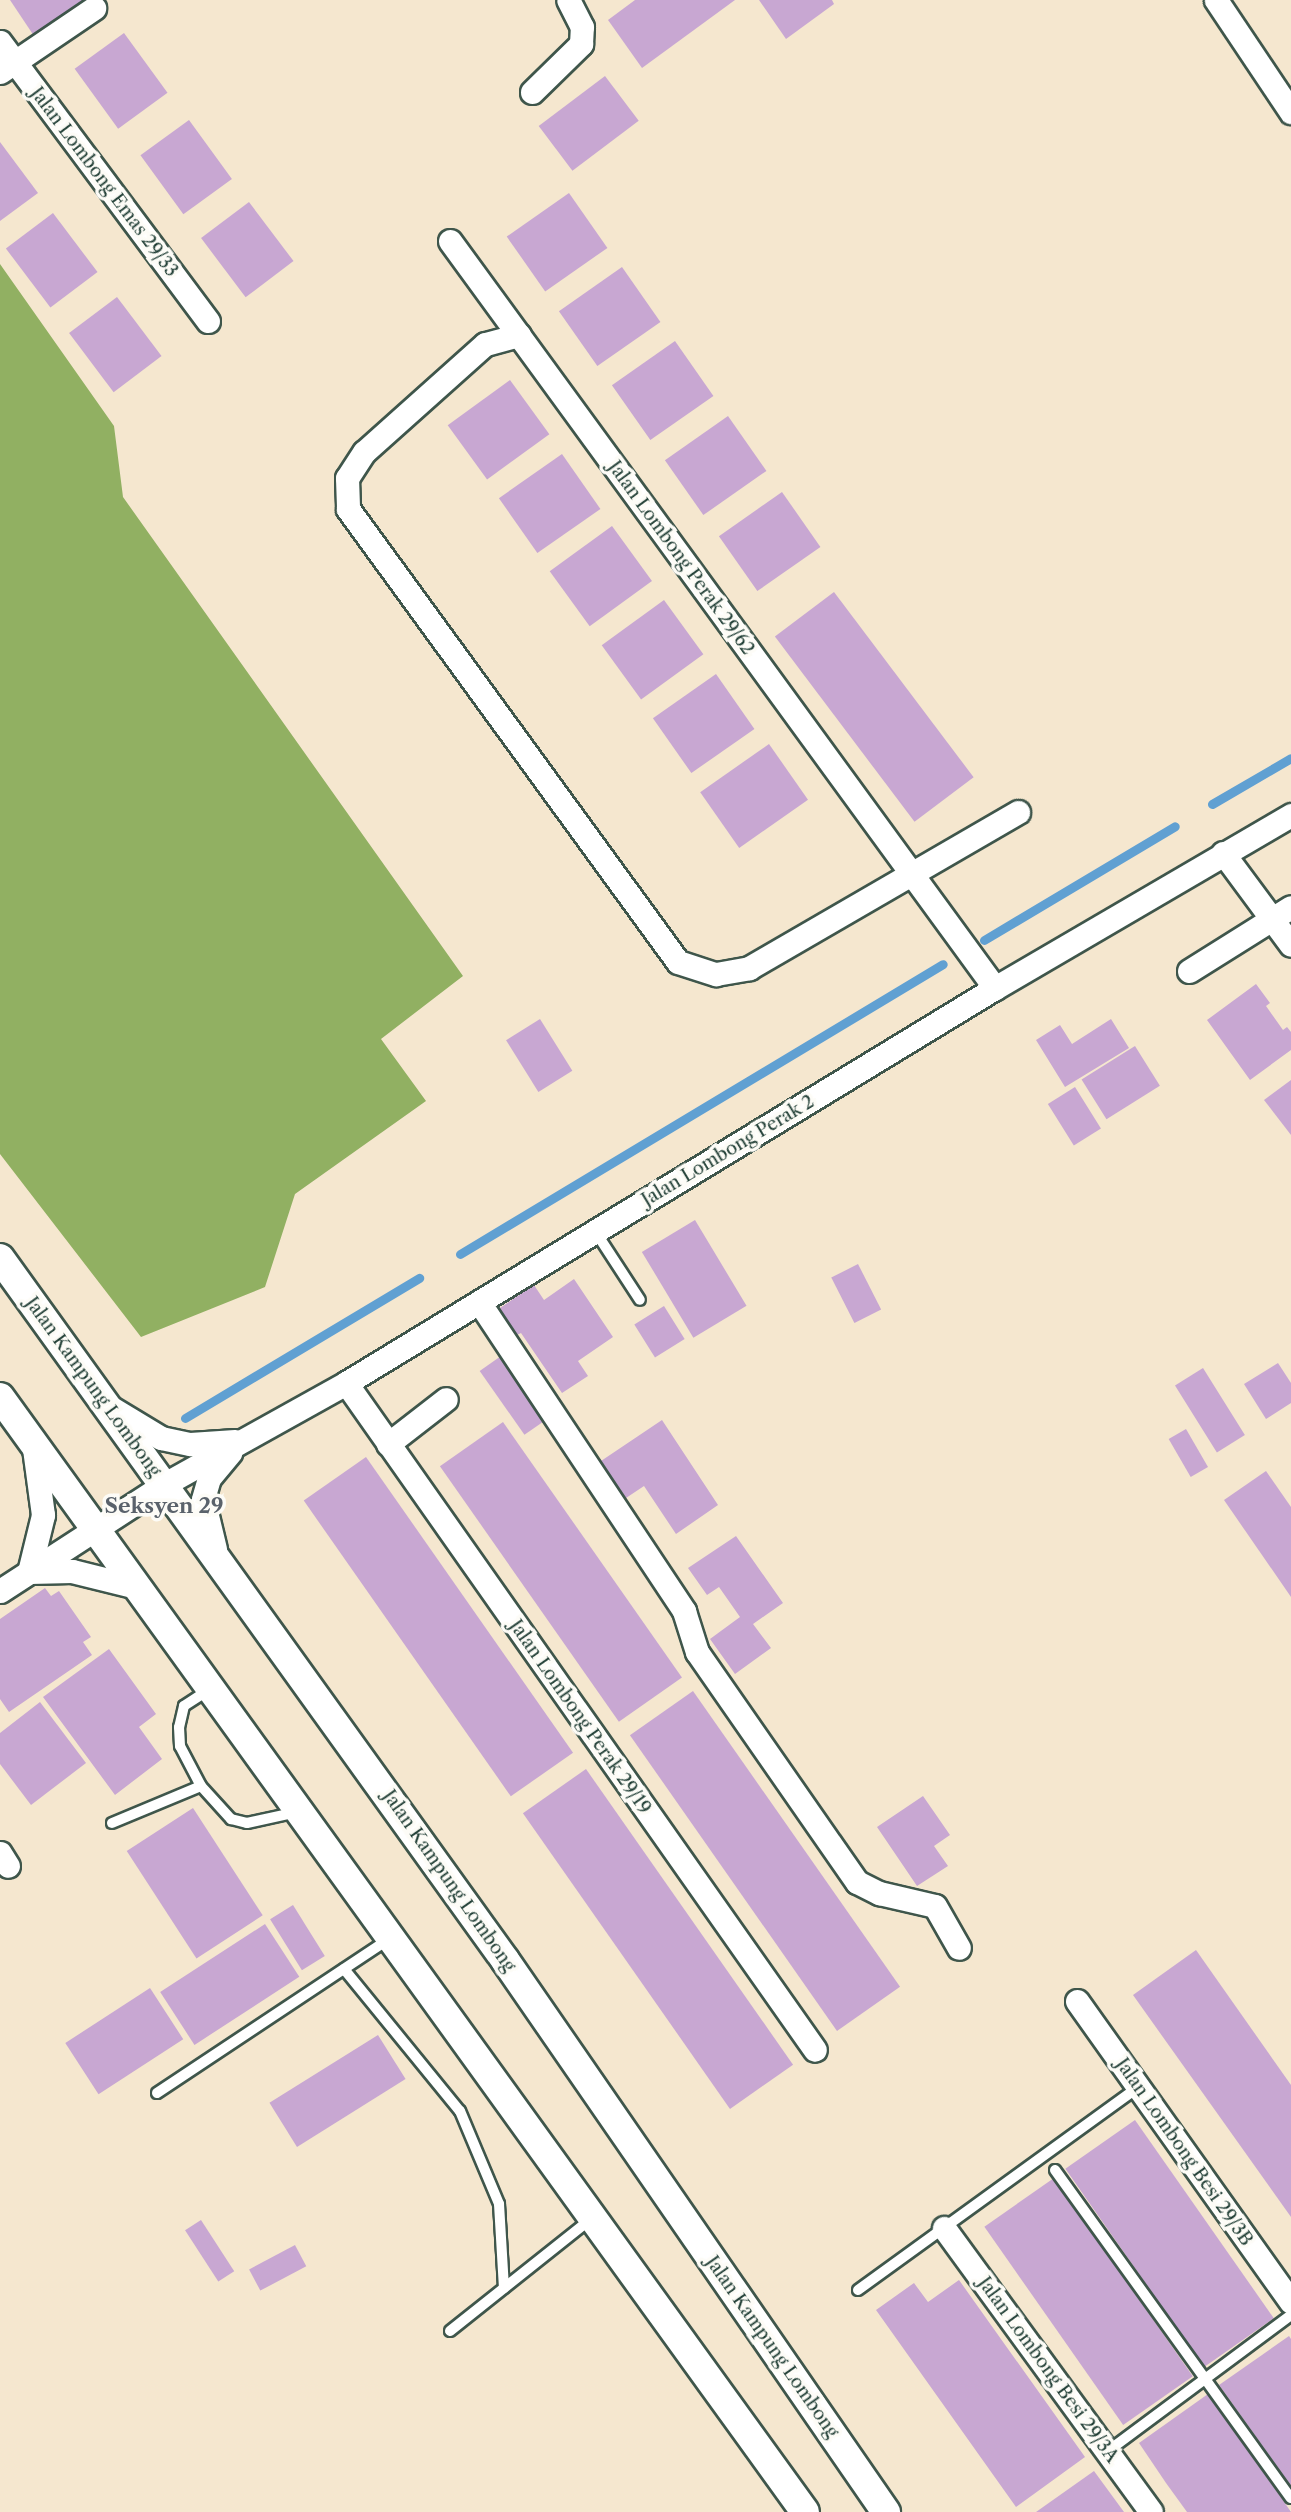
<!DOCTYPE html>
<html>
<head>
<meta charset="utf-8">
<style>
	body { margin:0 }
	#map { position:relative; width:1291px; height:2512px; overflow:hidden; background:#f5e7cf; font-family:"Libre Caslon Text",serif }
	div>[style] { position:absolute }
	.forest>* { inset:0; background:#91b062 }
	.stream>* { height:9px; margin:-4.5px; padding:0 4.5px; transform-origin:4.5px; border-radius:4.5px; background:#60a0d2 }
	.building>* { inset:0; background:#c8a7d2; transform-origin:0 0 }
	.roads { filter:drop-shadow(2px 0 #3f564b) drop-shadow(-2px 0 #3f564b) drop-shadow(0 2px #3f564b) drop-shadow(0 -2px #3f564b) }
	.service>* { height:10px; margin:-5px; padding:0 5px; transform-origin:5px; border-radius:5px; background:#fff }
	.minor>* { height:23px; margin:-11.5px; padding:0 11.5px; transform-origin:11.5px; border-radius:11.5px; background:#fff }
	.tertiary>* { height:28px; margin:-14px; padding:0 14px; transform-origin:14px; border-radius:14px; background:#fff }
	span { translate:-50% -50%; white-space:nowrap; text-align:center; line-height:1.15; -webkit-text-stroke:7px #fdfcf7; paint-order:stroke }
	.street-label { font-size:18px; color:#1f3d34 }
	.quarter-label { font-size:21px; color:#5a626b; font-weight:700 }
</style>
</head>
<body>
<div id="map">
	<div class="forest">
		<i style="clip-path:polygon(0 264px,114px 426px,123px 497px,463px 976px,381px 1039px,426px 1101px,295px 1194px,265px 1287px,141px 1337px,0 1154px)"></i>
	</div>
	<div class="stream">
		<i style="left:1212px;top:804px;width:91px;rotate:-30.2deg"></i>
		<i style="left:984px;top:940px;width:222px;rotate:-30.8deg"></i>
		<i style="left:460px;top:1254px;width:563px;rotate:-30.98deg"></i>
		<i style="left:185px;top:1418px;width:273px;rotate:-30.9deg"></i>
	</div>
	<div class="building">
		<i style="clip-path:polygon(10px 0,87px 0,36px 39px)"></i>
		<i style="clip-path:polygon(635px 0,735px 0,642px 68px,608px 20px)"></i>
		<i style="clip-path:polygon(759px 0,832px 0,834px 4px,786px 39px)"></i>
		<i style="left:124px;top:33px;width:74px;height:61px;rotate:54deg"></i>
		<i style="left:605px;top:76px;width:56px;height:83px;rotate:53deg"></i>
		<i style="left:189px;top:120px;width:73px;height:60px;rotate:54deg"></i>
		<i style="clip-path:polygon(0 142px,38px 193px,0 221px)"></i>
		<i style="left:569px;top:193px;width:67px;height:76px;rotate:55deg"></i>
		<i style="left:249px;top:202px;width:74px;height:60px;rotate:53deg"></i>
		<i style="left:53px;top:213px;width:74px;height:59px;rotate:53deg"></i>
		<i style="left:622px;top:267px;width:67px;height:77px;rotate:55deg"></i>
		<i style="left:117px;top:297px;width:74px;height:60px;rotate:53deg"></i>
		<i style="left:675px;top:341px;width:67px;height:77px;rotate:55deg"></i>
		<i style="left:510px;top:380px;width:67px;height:77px;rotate:54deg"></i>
		<i style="left:728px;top:416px;width:67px;height:77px;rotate:55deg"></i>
		<i style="left:562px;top:454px;width:67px;height:77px;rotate:55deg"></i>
		<i style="left:782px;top:492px;width:67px;height:77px;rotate:55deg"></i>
		<i style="left:612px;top:526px;width:68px;height:77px;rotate:54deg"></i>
		<i style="left:834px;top:592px;width:232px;height:74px;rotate:53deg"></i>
		<i style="left:664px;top:600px;width:67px;height:77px;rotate:54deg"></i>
		<i style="left:716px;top:674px;width:67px;height:77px;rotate:55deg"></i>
		<i style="left:769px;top:744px;width:68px;height:84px;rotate:55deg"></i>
		<i style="clip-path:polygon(1256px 984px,1270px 1003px,1266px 1006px,1283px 1030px,1287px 1027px,1291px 1032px,1291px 1050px,1250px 1080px,1207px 1020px)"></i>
		<i style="left:540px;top:1019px;width:61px;height:40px;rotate:58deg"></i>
		<i style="clip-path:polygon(1111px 1019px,1129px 1048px,1065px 1087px,1036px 1040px,1060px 1025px,1072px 1044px)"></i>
		<i style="left:1135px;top:1046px;width:47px;height:63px;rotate:58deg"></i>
		<i style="clip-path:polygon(1291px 1080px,1291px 1135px,1264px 1100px)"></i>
		<i style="left:1075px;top:1087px;width:49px;height:32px;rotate:58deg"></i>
		<i style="left:695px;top:1220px;width:100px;height:62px;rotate:59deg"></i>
		<i style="left:858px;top:1264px;width:51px;height:30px;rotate:63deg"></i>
		<i style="clip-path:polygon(574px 1279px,613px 1337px,578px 1361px,588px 1376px,562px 1393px,521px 1333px,515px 1336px,497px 1310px,534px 1285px,544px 1300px)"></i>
		<i style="left:664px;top:1306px;width:39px;height:35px;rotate:58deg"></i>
		<i style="left:501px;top:1356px;width:78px;height:26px;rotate:55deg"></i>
		<i style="clip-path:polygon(1278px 1363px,1291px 1383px,1291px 1403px,1266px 1419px,1244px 1384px)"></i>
		<i style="left:1203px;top:1368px;width:79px;height:33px;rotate:58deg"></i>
		<i style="clip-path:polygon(662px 1420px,718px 1505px,676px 1534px,644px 1486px,626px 1498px,601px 1461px)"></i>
		<i style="left:503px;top:1422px;width:312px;height:77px;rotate:55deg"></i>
		<i style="left:1186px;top:1429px;width:44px;height:20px;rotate:60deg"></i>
		<i style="left:366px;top:1457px;width:361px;height:76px;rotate:55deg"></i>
		<i style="clip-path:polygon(1266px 1471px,1291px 1507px,1291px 1597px,1224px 1500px)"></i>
		<i style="clip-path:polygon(736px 1536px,783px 1603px,753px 1624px,771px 1648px,735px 1674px,710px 1639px,740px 1617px,719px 1587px,707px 1595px,688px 1568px)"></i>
		<i style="clip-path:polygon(45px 1588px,51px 1596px,59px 1591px,91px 1637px,83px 1642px,92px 1655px,9px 1712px,0 1699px,0 1619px)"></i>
		<i style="clip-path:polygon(109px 1649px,156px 1714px,139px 1727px,162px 1759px,115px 1795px,43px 1697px)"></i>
		<i style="left:693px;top:1691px;width:361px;height:77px;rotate:55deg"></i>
		<i style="clip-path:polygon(40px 1702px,86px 1763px,31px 1805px,0 1764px,0 1733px)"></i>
		<i style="left:586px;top:1769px;width:361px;height:77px;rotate:55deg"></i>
		<i style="clip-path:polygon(923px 1796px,950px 1835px,934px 1846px,948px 1866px,917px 1886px,877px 1827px)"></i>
		<i style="left:193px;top:1808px;width:128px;height:79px;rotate:57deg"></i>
		<i style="left:293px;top:1905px;width:60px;height:27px;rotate:58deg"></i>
		<i style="left:265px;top:1924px;width:63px;height:125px;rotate:57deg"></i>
		<i style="clip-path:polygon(1196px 1950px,1291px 2085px,1291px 2217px,1133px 1995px)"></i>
		<i style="left:150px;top:1988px;width:61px;height:101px;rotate:57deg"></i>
		<i style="left:378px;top:2035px;width:52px;height:128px;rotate:58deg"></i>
		<i style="left:1135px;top:2120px;width:242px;height:85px;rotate:55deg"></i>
		<i style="left:1054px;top:2178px;width:242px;height:85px;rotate:55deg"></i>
		<i style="left:201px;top:2220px;width:61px;height:19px;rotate:57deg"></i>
		<i style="left:295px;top:2245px;width:24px;height:52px;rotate:62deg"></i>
		<i style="clip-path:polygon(959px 2280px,1085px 2457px,1016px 2507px,876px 2310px,914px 2283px,928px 2302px)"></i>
		<i style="clip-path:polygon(1289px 2336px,1291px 2339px,1291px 2486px,1219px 2385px)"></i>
		<i style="clip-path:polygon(1208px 2394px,1278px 2493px,1291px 2512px,1187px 2512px,1166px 2483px,1139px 2443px)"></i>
		<i style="clip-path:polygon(1094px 2471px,1124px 2512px,1036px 2512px)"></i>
	</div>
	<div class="roads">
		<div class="service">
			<i style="left:595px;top:1231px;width:82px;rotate:56.9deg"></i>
			<i style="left:210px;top:1689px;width:31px;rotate:147deg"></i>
			<i style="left:184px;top:1706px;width:22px;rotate:103deg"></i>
			<i style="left:179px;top:1727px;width:19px;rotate:87deg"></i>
			<i style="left:180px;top:1746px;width:45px;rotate:62.3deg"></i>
			<i style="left:201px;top:1786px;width:45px;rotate:47.7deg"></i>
			<i style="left:231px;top:1819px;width:16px;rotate:14deg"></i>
			<i style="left:247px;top:1823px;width:51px;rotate:-12.4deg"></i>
			<i style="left:112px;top:1823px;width:96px;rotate:-22.6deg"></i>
			<i style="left:344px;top:1969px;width:183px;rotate:50.8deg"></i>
			<i style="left:460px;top:2111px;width:101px;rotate:67.2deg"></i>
			<i style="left:499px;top:2204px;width:84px;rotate:86.6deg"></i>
			<i style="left:157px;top:2093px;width:280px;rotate:-33.6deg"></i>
			<i style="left:1055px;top:2170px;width:404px;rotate:54.3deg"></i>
			<i style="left:858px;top:2290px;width:346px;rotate:-35.9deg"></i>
			<i style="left:450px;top:2331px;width:181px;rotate:-38.5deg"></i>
			<i style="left:1108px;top:2451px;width:228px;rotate:-36.6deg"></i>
		</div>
		<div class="minor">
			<i style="left:1216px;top:0;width:135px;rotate:56.2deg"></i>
			<i style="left:0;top:42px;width:348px;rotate:53.3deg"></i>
			<i style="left:0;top:72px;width:114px;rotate:-34.2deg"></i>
			<i style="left:532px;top:92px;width:69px;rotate:-44.4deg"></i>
			<i style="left:581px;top:44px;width:17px;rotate:-87deg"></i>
			<i style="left:582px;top:27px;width:30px;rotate:-117deg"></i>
			<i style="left:450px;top:241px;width:925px;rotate:53.89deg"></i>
			<i style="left:519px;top:335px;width:35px;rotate:165deg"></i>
			<i style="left:485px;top:344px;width:162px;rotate:138.2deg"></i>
			<i style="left:364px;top:452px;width:31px;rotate:123deg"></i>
			<i style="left:347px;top:478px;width:31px;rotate:88deg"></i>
			<i style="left:348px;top:509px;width:560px;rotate:53.93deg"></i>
			<i style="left:678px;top:962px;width:40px;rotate:18deg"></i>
			<i style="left:716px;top:974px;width:34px;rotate:-10deg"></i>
			<i style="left:749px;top:968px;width:311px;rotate:-30.1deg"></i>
			<i style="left:1223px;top:853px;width:114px;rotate:53.5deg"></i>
			<i style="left:1189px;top:971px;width:120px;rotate:-32.1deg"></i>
			<i style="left:479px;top:1302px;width:371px;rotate:56.4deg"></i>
			<i style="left:684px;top:1611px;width:43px;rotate:72.4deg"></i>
			<i style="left:697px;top:1652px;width:280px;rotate:55.2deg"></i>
			<i style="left:857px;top:1882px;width:25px;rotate:27deg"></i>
			<i style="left:879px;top:1893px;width:57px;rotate:13.1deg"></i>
			<i style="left:935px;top:1906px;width:48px;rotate:60.3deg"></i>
			<i style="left:346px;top:1383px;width:815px;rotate:54.89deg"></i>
			<i style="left:110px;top:1407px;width:60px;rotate:31.3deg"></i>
			<i style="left:161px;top:1438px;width:30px;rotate:12deg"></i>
			<i style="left:190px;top:1444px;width:45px;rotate:-3.8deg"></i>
			<i style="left:388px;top:1444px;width:73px;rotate:-37.8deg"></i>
			<i style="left:215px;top:1549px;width:51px;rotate:-103.5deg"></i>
			<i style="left:203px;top:1499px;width:22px;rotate:-74deg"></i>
			<i style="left:209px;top:1478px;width:33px;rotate:-50deg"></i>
			<i style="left:29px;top:1572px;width:59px;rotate:-76.2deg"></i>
			<i style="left:43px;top:1515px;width:75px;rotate:-97.7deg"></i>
			<i style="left:29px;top:1572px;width:43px;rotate:-1.3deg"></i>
			<i style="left:72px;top:1571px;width:70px;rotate:14deg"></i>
			<i style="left:0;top:1591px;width:194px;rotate:-33deg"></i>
			<i style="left:163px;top:1485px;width:210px;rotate:-29.1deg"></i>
			<i style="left:346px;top:1383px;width:760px;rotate:-31.33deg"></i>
			<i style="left:995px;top:988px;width:343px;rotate:-30.3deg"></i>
			<i style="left:0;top:1853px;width:15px;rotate:58deg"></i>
			<i style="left:1077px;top:2001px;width:369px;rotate:54.6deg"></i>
			<i style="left:944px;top:2228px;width:351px;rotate:53.9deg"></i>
		</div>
		<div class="tertiary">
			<i style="left:0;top:1258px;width:865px;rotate:54.27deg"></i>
			<i style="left:505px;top:1960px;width:671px;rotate:55.39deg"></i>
			<i style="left:0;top:1397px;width:1375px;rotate:54.17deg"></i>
		</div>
	</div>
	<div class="street-label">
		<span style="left:104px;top:182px;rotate:53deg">Jalan Lombong Emas 29/33</span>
		<span style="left:681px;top:558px;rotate:54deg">Jalan Lombong Perak 29/62</span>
		<span style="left:728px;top:1151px;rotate:-31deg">Jalan Lombong Perak 2</span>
		<span style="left:93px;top:1387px;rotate:54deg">Jalan Kampung Lombong</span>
		<span style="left:580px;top:1717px;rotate:55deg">Jalan Lombong Perak 29/19</span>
		<span style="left:449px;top:1881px;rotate:55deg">Jalan Kampung Lombong</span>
		<span style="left:1184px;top:2152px;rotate:55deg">Jalan Lombong Besi 29/3B</span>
		<span style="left:772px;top:2347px;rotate:55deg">Jalan Kampung Lombong</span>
		<span style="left:1048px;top:2370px;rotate:54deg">Jalan Lombong Besi 29/3A</span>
	</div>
	<div class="quarter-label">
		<span style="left:164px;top:1506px">Seksyen 29</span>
	</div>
</div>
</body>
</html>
